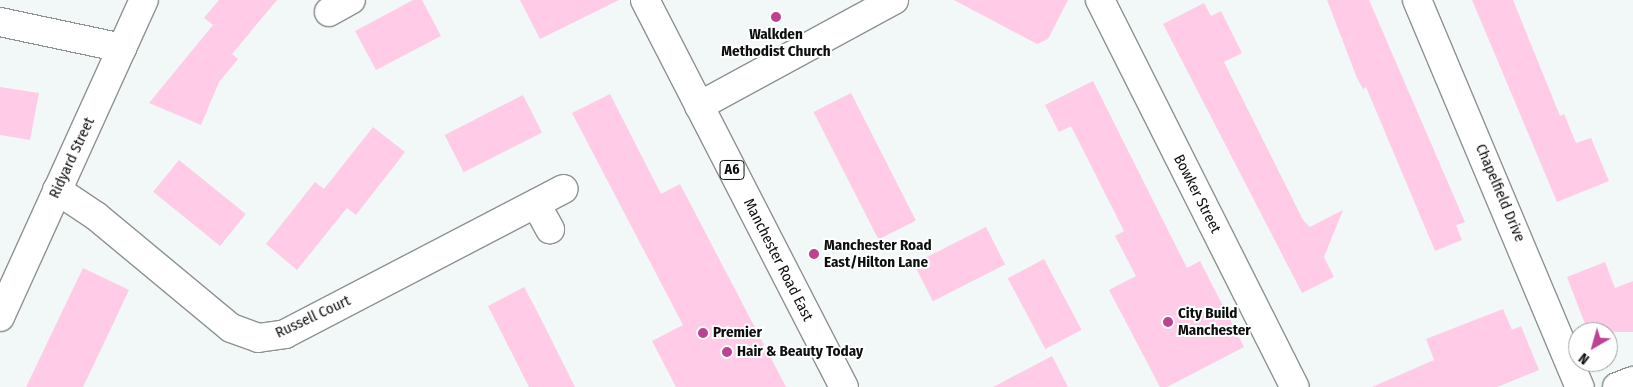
<!DOCTYPE html>
<html>
<head>
<meta charset="utf-8">
<style>
	body { margin:0 }
	#map { position:relative; width:1633px; height:387px; overflow:hidden; background:#f2f8f7; font-family:"Fira Sans Condensed",sans-serif }
	div>[style] { position:absolute }
	.building>* { inset:0; background:#ffcbe7; transform-origin:0 0 }
	.roads { filter:drop-shadow(1px 0 #8d9391) drop-shadow(-1px 0 #8d9391) drop-shadow(0 1px #8d9391) drop-shadow(0 -1px #8d9391) }
	.minor>* { height:28px; margin:-14px; padding:0 14px; transform-origin:14px; border-radius:14px; background:#fff }
	.major>* { height:28px; margin:-14px; padding:0 14px; transform-origin:14px; border-radius:14px; background:#fff }
	.dots>* { width:14px; height:14px; translate:-50% -50%; box-sizing:border-box; border:2px solid #fff; border-radius:50% }
	span { translate:-50% -50%; white-space:nowrap; text-align:center; line-height:1.15; -webkit-text-stroke:4px #fff; paint-order:stroke }
	.shield-label span { padding:1px 4px; background:#fff; border:1px solid; border-radius:4px; -webkit-text-stroke-width:0 }
	.shield-label { font-size:14px; color:#0d0f0f; font-weight:700 }
	.poi-label { font-size:15px; color:#0d0f0f; font-weight:700 }
	.left { translate:0 -50%; text-align:left }
	.street-label { font-size:15px; color:#0d0f0f }
	.north { position:absolute; left:1568px; top:322px; width:50px; height:50px; box-sizing:border-box; background:#fff; border:1px solid #9e9f9f; border-radius:50%; rotate:218deg; font-size:14px; font-weight:700; line-height:20px; text-align:center; color:#0d0f0f }
	.north::after { content:''; display:block; margin:auto; width:18px; height:22px; background:#bd4292; clip-path:polygon(50% 0,100% 100%,50% 72%,0 100%) }
</style>
</head>
<body>
<div id="map">
	<div class="building">
		<i style="clip-path:polygon(219px 0,277px 0,232px 54px,238px 59px,219px 82px,201px 125px,149px 103px,213px 25px,204px 18px)"></i>
		<i style="clip-path:polygon(413px 0,422px 0,441px 36px,376px 70px,355px 31px)"></i>
		<i style="clip-path:polygon(520px 0,619px 0,540px 39px)"></i>
		<i style="clip-path:polygon(954px 0,1068px 0,1048px 39px,1037px 44px)"></i>
		<i style="clip-path:polygon(1327px 0,1369px 0,1465px 222px,1456px 225px,1462px 240px,1435px 251px,1366px 87px,1363px 89px,1357px 78px)"></i>
		<i style="clip-path:polygon(1472px 0,1513px 0,1560px 116px,1564px 114px,1576px 143px,1591px 138px,1609px 181px,1557px 202px)"></i>
		<i style="clip-path:polygon(1204px 3px,1211px 16px,1221px 11px,1242px 53px,1224px 62px,1303px 220px,1310px 227px,1343px 210px,1324px 257px,1334px 277px,1302px 293px,1163px 24px)"></i>
		<i style="clip-path:polygon(1093px 81px,1187px 268px,1200px 261px,1244px 347px,1167px 387px,1160px 387px,1109px 290px,1136px 276px,1115px 236px,1124px 231px,1071px 126px,1059px 132px,1045px 105px)"></i>
		<i style="clip-path:polygon(0 87px,39px 93px,30px 140px,0 135px)"></i>
		<i style="left:851px;top:93px;width:143px;height:42px;rotate:63deg"></i>
		<i style="clip-path:polygon(610px 94px,661px 194px,680px 184px,786px 387px,676px 387px,652px 341px,683px 325px,572px 113px)"></i>
		<i style="left:523px;top:95px;width:42px;height:88px;rotate:63deg"></i>
		<i style="clip-path:polygon(373px 127px,405px 152px,356px 215px,347px 208px,297px 270px,266px 244px,315px 182px,324px 189px)"></i>
		<i style="left:179px;top:160px;width:86px;height:41px;rotate:39deg"></i>
		<i style="left:986px;top:227px;width:42px;height:81px;rotate:63deg"></i>
		<i style="left:1044px;top:259px;width:80px;height:41px;rotate:62deg"></i>
		<i style="clip-path:polygon(1605px 262px,1615px 288px,1633px 281px,1633px 332px,1588px 332px,1567px 277px)"></i>
		<i style="clip-path:polygon(83px 268px,129px 290px,105px 341px,83px 387px,26px 387px)"></i>
		<i style="clip-path:polygon(524px 287px,538px 313px,575px 387px,529px 387px,488px 306px)"></i>
		<i style="clip-path:polygon(1503px 309px,1512px 330px,1521px 326px,1539px 370px,1497px 387px,1372px 387px,1434px 360px,1426px 339px)"></i>
		<i style="clip-path:polygon(1052px 356px,1068px 387px,993px 387px)"></i>
	</div>
	<div class="roads">
		<div class="minor">
			<i style="left:1100px;top:0;width:433px;rotate:63.3deg"></i>
			<i style="left:1417px;top:0;width:420px;rotate:67.2deg"></i>
			<i style="left:329px;top:12px;width:25px;rotate:-29deg"></i>
			<i style="left:0;top:22px;width:125px;rotate:12deg"></i>
			<i style="left:699px;top:106px;width:222px;rotate:-28.5deg"></i>
			<i style="left:57px;top:190px;width:47px;rotate:33.7deg"></i>
			<i style="left:96px;top:216px;width:175px;rotate:39.7deg"></i>
			<i style="left:231px;top:328px;width:29px;rotate:20deg"></i>
			<i style="left:258px;top:338px;width:27px;rotate:-8deg"></i>
			<i style="left:285px;top:334px;width:314px;rotate:-27.5deg"></i>
			<i style="left:536px;top:204px;width:29px;rotate:61deg"></i>
			<i style="left:0;top:317px;width:348px;rotate:-65.6deg"></i>
			<i style="left:1617px;top:387px;width:17px;rotate:-21deg"></i>
		</div>
		<div class="major">
			<i style="left:645px;top:0;width:435px;rotate:62.8deg"></i>
		</div>
	</div>
	<div class="dots">
		<i style="left:776px;top:17px;background:#bd4292"></i>
		<i style="left:814px;top:254px;background:#bd4292"></i>
		<i style="left:1168px;top:322px;background:#bd4292"></i>
		<i style="left:703px;top:333px;background:#bd4292"></i>
		<i style="left:727px;top:352px;background:#bd4292"></i>
	</div>
	<div class="shield-label">
		<span style="left:732px;top:170px">A6</span>
	</div>
	<div class="poi-label">
		<span style="left:776px;top:43px">Walkden<br>Methodist Church</span>
		<span class="left" style="left:824px;top:254px">Manchester Road<br>East/Hilton Lane</span>
		<span class="left" style="left:1178px;top:322px">City Build<br>Manchester</span>
		<span class="left" style="left:713px;top:333px">Premier</span>
		<span class="left" style="left:737px;top:352px">Hair &amp; Beauty Today</span>
	</div>
	<div class="street-label">
		<span style="left:72px;top:158px;rotate:-65deg">Ridyard Street</span>
		<span style="left:1500px;top:193px;rotate:67deg">Chapelfield Drive</span>
		<span style="left:1197px;top:194px;rotate:63deg">Bowker Street</span>
		<span style="left:778px;top:260px;rotate:63deg">Manchester Road East</span>
		<span style="left:313px;top:317px;rotate:-25deg">Russell Court</span>
	</div>
	<div class="north">N</div>
</div>
</body>
</html>
